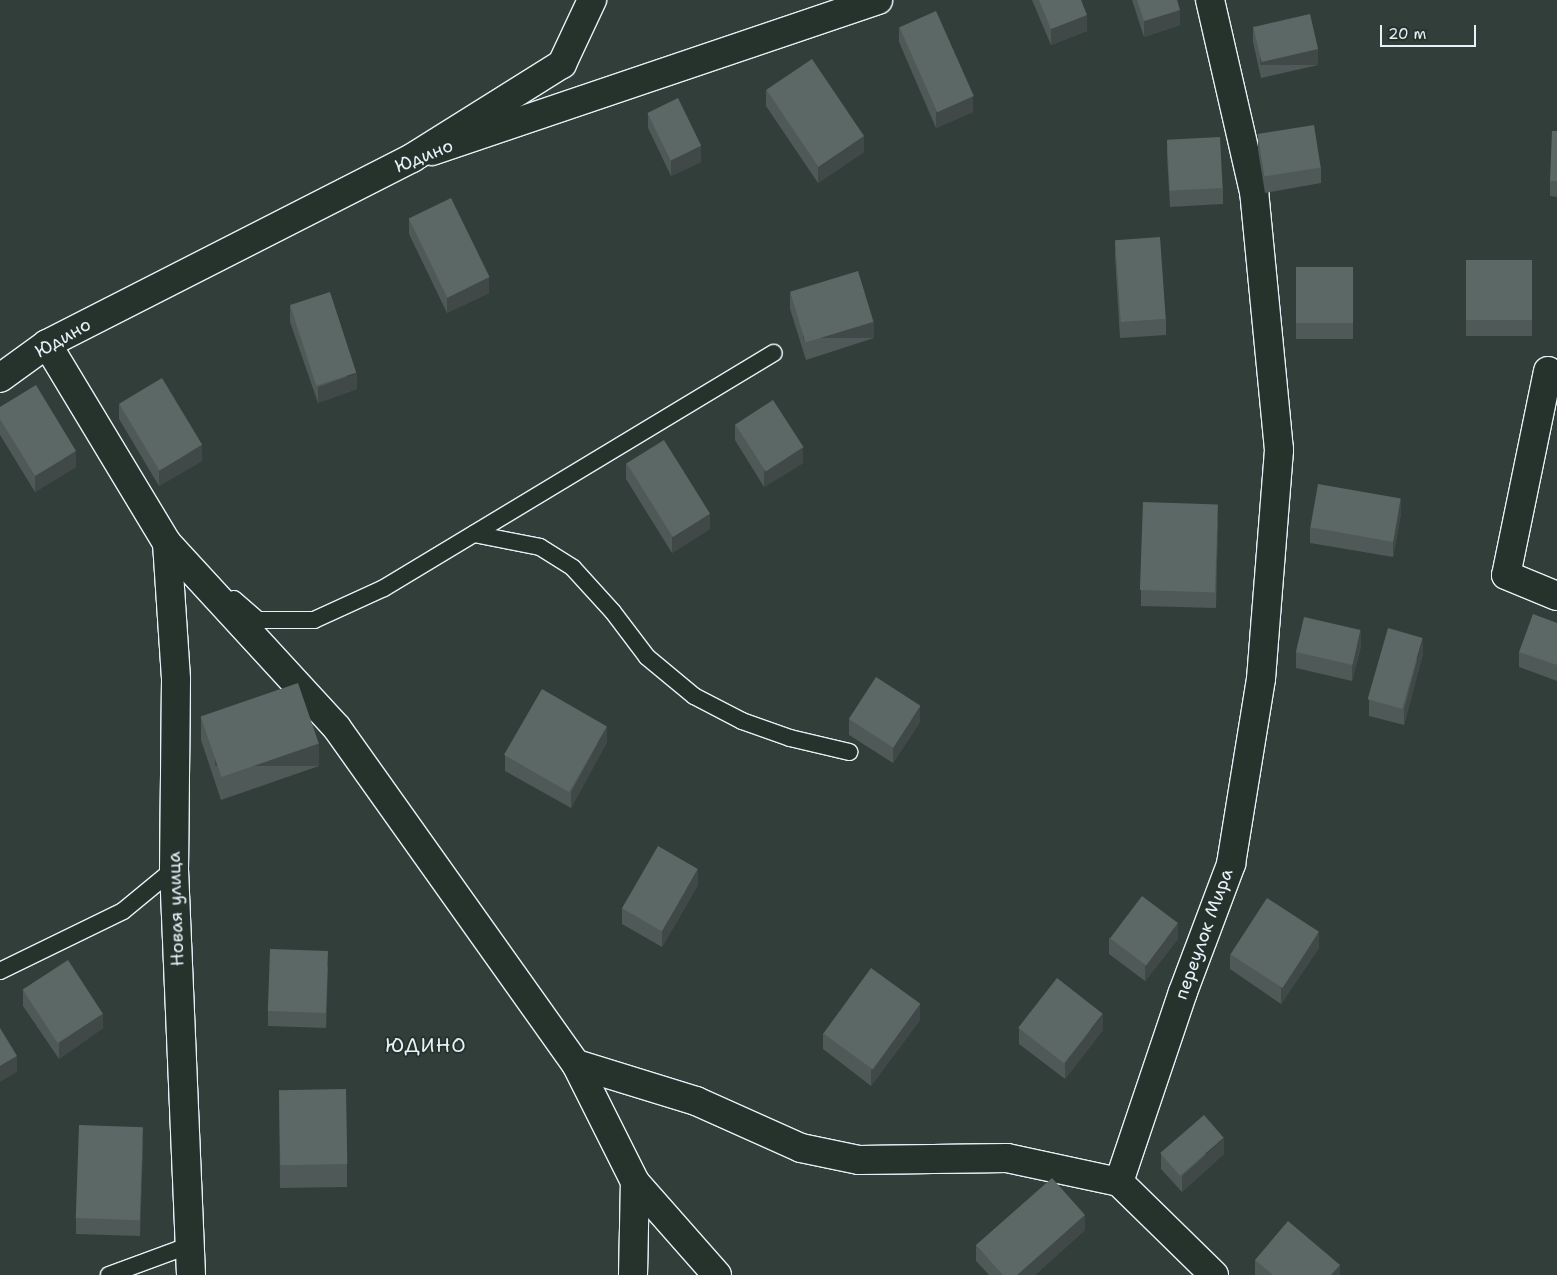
<!DOCTYPE html>
<html>
<head>
<meta charset="utf-8">
<style>
	body { margin:0 }
	#map { position:relative; width:1557px; height:1275px; overflow:hidden; background:#323e39; font-family:"Shantell Sans",sans-serif }
	div>[style] { position:absolute }
	.roads { filter:drop-shadow(1px 0 #e8f1f8) drop-shadow(-1px 0 #e8f1f8) drop-shadow(0 1px #e8f1f8) drop-shadow(0 -1px #e8f1f8) }
	.lane>* { height:16px; margin:-8px; padding:0 8px; transform-origin:8px; border-radius:8px; background:#26332d }
	.street>* { height:28px; margin:-14px; padding:0 14px; transform-origin:14px; border-radius:14px; background:#26332d }
	.secondary>* { height:28px; margin:-14px; padding:0 14px; transform-origin:14px; border-radius:14px; background:#26332d }
	.wall>* { inset:0; background:#4f5957; transform-origin:0 0 }
	.shaded-wall>* { inset:0; background:#404947; transform-origin:0 0 }
	.building>* { inset:0; background:#5c6865; transform-origin:0 0 }
	span { translate:-50% -50%; white-space:nowrap; text-align:center; line-height:1.15; -webkit-text-stroke:4px #26332d; paint-order:stroke }
	.street-label { font-size:18px; color:#e8f1f8 }
	.quarter-label { font-size:20px; color:#e8f1f8; letter-spacing:1px }
	.scale { position:absolute; left:1380px; top:25px; width:96px; height:22px; box-sizing:border-box; border:2px solid #e8f1f8; border-top:0; padding-left:6px; font-size:15px; line-height:18px; white-space:nowrap; color:#e8f1f8; -webkit-text-stroke:4px #26332d; paint-order:stroke }
</style>
</head>
<body>
<div id="map">
	<div class="roads">
		<div class="lane">
			<i style="left:474px;top:534px;width:67px;rotate:11.1deg"></i>
			<i style="left:540px;top:547px;width:39px;rotate:32deg"></i>
			<i style="left:573px;top:568px;width:59px;rotate:47.7deg"></i>
			<i style="left:613px;top:612px;width:56px;rotate:52.9deg"></i>
			<i style="left:647px;top:657px;width:61px;rotate:39.7deg"></i>
			<i style="left:694px;top:696px;width:54px;rotate:27.5deg"></i>
			<i style="left:742px;top:721px;width:51px;rotate:19.5deg"></i>
			<i style="left:790px;top:738px;width:61px;rotate:13.3deg"></i>
			<i style="left:234px;top:599px;width:32px;rotate:41deg"></i>
			<i style="left:258px;top:620px;width:56px"></i>
			<i style="left:314px;top:620px;width:77px;rotate:-24.6deg"></i>
			<i style="left:384px;top:588px;width:455px;rotate:-31.1deg"></i>
			<i style="left:0;top:971px;width:137px;rotate:-26deg"></i>
			<i style="left:123px;top:911px;width:66px;rotate:-39.5deg"></i>
			<i style="left:109px;top:1275px;width:86px;rotate:-20.3deg"></i>
		</div>
		<div class="street">
			<i style="left:432px;top:151px;width:471px;rotate:-18.7deg"></i>
			<i style="left:47px;top:344px;width:232px;rotate:58.9deg"></i>
			<i style="left:167px;top:543px;width:251px;rotate:47.4deg"></i>
			<i style="left:337px;top:728px;width:412px;rotate:54.6deg"></i>
			<i style="left:576px;top:1064px;width:126px;rotate:17.1deg"></i>
			<i style="left:696px;top:1101px;width:115px;rotate:24.1deg"></i>
			<i style="left:801px;top:1148px;width:59px;rotate:11.7deg"></i>
			<i style="left:859px;top:1160px;width:148px;rotate:-0.8deg"></i>
			<i style="left:1007px;top:1158px;width:115px;rotate:12.1deg"></i>
			<i style="left:1119px;top:1182px;width:133px;rotate:44.4deg"></i>
			<i style="left:1548px;top:371px;width:208px;rotate:101.6deg"></i>
			<i style="left:1506px;top:575px;width:55px;rotate:22.4deg"></i>
			<i style="left:167px;top:543px;width:137px;rotate:86.2deg"></i>
			<i style="left:176px;top:680px;width:189px;rotate:90.6deg"></i>
			<i style="left:174px;top:869px;width:406px;rotate:87.6deg"></i>
			<i style="left:576px;top:1064px;width:132px;rotate:63.4deg"></i>
			<i style="left:635px;top:1182px;width:124px;rotate:48.6deg"></i>
			<i style="left:1119px;top:1182px;width:200px;rotate:-71.4deg"></i>
			<i style="left:1183px;top:992px;width:137px;rotate:-69.4deg"></i>
			<i style="left:1231px;top:864px;width:187px;rotate:-80.8deg"></i>
			<i style="left:1261px;top:679px;width:230px;rotate:-85.5deg"></i>
			<i style="left:1279px;top:450px;width:259px;rotate:-95.5deg"></i>
			<i style="left:1254px;top:192px;width:197px;rotate:-102.9deg"></i>
			<i style="left:633px;top:1275px;width:93px;rotate:-88.8deg"></i>
		</div>
		<div class="secondary">
			<i style="left:0;top:378px;width:58px;rotate:-35.9deg"></i>
			<i style="left:47px;top:344px;width:410px;rotate:-27deg"></i>
			<i style="left:412px;top:158px;width:177px;rotate:-32.1deg"></i>
			<i style="left:562px;top:64px;width:71px;rotate:-64.9deg"></i>
		</div>
	</div>
	<div class="wall">
		<i style="clip-path:polygon(1032px 0,1081px 0,1087px 31px,1051px 45px)"></i>
		<i style="clip-path:polygon(1132px 0,1177px 0,1180px 25px,1144px 37px)"></i>
		<i style="clip-path:polygon(1253px 26px,1318px 65px,1261px 78px,1253px 42px)"></i>
		<i style="clip-path:polygon(899px 27px,973px 112px,936px 128px,899px 42px)"></i>
		<i style="clip-path:polygon(766px 90px,864px 152px,818px 183px,766px 106px)"></i>
		<i style="clip-path:polygon(648px 113px,701px 162px,671px 176px,648px 128px)"></i>
		<i style="clip-path:polygon(1557px 131px,1557px 197px,1550px 196px,1550px 181px)"></i>
		<i style="clip-path:polygon(1258px 135px,1321px 167px,1321px 183px,1265px 193px,1258px 150px)"></i>
		<i style="clip-path:polygon(1167px 140px,1223px 188px,1223px 204px,1170px 207px,1167px 156px)"></i>
		<i style="clip-path:polygon(409px 218px,489px 293px,447px 313px,409px 234px)"></i>
		<i style="clip-path:polygon(1115px 240px,1166px 319px,1166px 335px,1120px 338px,1115px 256px)"></i>
		<i style="left:1466px;top:260px;width:66px;height:76px"></i>
		<i style="left:1296px;top:267px;width:57px;height:72px"></i>
		<i style="clip-path:polygon(790px 293px,874px 338px,806px 360px,790px 309px)"></i>
		<i style="clip-path:polygon(290px 306px,357px 389px,318px 403px,290px 322px)"></i>
		<i style="clip-path:polygon(119px 404px,202px 461px,159px 486px,119px 419px)"></i>
		<i style="clip-path:polygon(0 407px,76px 467px,35px 492px,0 435px)"></i>
		<i style="clip-path:polygon(735px 424px,803px 463px,764px 487px,735px 440px)"></i>
		<i style="clip-path:polygon(626px 463px,710px 529px,672px 553px,626px 479px)"></i>
		<i style="clip-path:polygon(1401px 514px,1393px 557px,1310px 543px,1310px 527px)"></i>
		<i style="clip-path:polygon(1218px 520px,1216px 608px,1141px 606px,1141px 590px)"></i>
		<i style="clip-path:polygon(1557px 623px,1557px 681px,1519px 667px,1519px 652px)"></i>
		<i style="clip-path:polygon(1361px 646px,1352px 681px,1296px 668px,1296px 652px)"></i>
		<i style="clip-path:polygon(1423px 654px,1404px 725px,1369px 716px,1369px 700px)"></i>
		<i style="clip-path:polygon(201px 717px,319px 766px,221px 800px,201px 740px)"></i>
		<i style="clip-path:polygon(849px 719px,920px 722px,893px 763px,849px 735px)"></i>
		<i style="clip-path:polygon(607px 742px,571px 808px,505px 771px,505px 755px)"></i>
		<i style="clip-path:polygon(698px 885px,662px 947px,622px 924px,622px 908px)"></i>
		<i style="clip-path:polygon(1109px 938px,1178px 939px,1145px 981px,1109px 954px)"></i>
		<i style="clip-path:polygon(1319px 948px,1281px 1004px,1230px 969px,1230px 954px)"></i>
		<i style="clip-path:polygon(328px 966px,326px 1028px,268px 1026px,268px 1011px)"></i>
		<i style="clip-path:polygon(23px 990px,103px 1028px,59px 1059px,23px 1006px)"></i>
		<i style="clip-path:polygon(920px 1020px,871px 1086px,823px 1049px,823px 1033px)"></i>
		<i style="clip-path:polygon(1019px 1028px,1103px 1030px,1065px 1079px,1019px 1044px)"></i>
		<i style="clip-path:polygon(279px 1090px,347px 1164px,347px 1187px,280px 1188px)"></i>
		<i style="clip-path:polygon(143px 1143px,140px 1236px,76px 1234px,76px 1218px)"></i>
		<i style="clip-path:polygon(1161px 1154px,1224px 1154px,1182px 1192px,1161px 1169px)"></i>
		<i style="clip-path:polygon(1085px 1230px,1035px 1275px,989px 1275px,976px 1261px,976px 1245px)"></i>
		<i style="clip-path:polygon(1255px 1260px,1340px 1275px,1255px 1275px)"></i>
	</div>
	<div class="shaded-wall">
		<i style="clip-path:polygon(1180px 10px,1180px 25px,1144px 37px,1144px 21px)"></i>
		<i style="clip-path:polygon(1087px 15px,1087px 31px,1051px 45px,1051px 29px)"></i>
		<i style="left:1318px;top:49px;width:16px;height:58px;rotate:90deg"></i>
		<i style="clip-path:polygon(973px 96px,973px 112px,936px 128px,936px 112px)"></i>
		<i style="clip-path:polygon(864px 136px,864px 152px,818px 183px,818px 167px)"></i>
		<i style="clip-path:polygon(701px 146px,701px 162px,671px 176px,671px 160px)"></i>
		<i style="clip-path:polygon(489px 277px,489px 293px,447px 313px,447px 297px)"></i>
		<i style="left:874px;top:322px;width:16px;height:71px;rotate:90deg"></i>
		<i style="clip-path:polygon(357px 373px,357px 389px,318px 403px,318px 387px)"></i>
		<i style="clip-path:polygon(202px 445px,202px 461px,159px 486px,159px 471px)"></i>
		<i style="clip-path:polygon(803px 447px,803px 463px,764px 487px,764px 471px)"></i>
		<i style="clip-path:polygon(76px 451px,76px 467px,35px 492px,35px 476px)"></i>
		<i style="clip-path:polygon(1401px 498px,1401px 514px,1393px 557px,1393px 541px)"></i>
		<i style="clip-path:polygon(1218px 504px,1218px 520px,1216px 608px,1216px 592px)"></i>
		<i style="clip-path:polygon(710px 514px,710px 529px,672px 553px,672px 537px)"></i>
		<i style="clip-path:polygon(1361px 630px,1361px 646px,1352px 681px,1352px 665px)"></i>
		<i style="clip-path:polygon(1423px 638px,1423px 654px,1404px 725px,1404px 709px)"></i>
		<i style="clip-path:polygon(920px 706px,920px 722px,893px 763px,893px 747px)"></i>
		<i style="clip-path:polygon(607px 726px,607px 742px,571px 808px,571px 792px)"></i>
		<i style="left:319px;top:743px;width:23px;height:104px;rotate:90deg"></i>
		<i style="clip-path:polygon(698px 869px,698px 885px,662px 947px,662px 931px)"></i>
		<i style="clip-path:polygon(1178px 923px,1178px 939px,1145px 981px,1145px 966px)"></i>
		<i style="clip-path:polygon(1319px 932px,1319px 948px,1281px 1004px,1281px 988px)"></i>
		<i style="clip-path:polygon(920px 1004px,920px 1020px,871px 1086px,871px 1070px)"></i>
		<i style="clip-path:polygon(103px 1013px,103px 1028px,59px 1059px,59px 1043px)"></i>
		<i style="clip-path:polygon(1103px 1014px,1103px 1030px,1065px 1079px,1065px 1063px)"></i>
		<i style="clip-path:polygon(17px 1056px,17px 1072px,0 1082px,0 1066px)"></i>
		<i style="clip-path:polygon(143px 1127px,143px 1143px,140px 1236px,140px 1220px)"></i>
		<i style="clip-path:polygon(1224px 1138px,1224px 1154px,1182px 1192px,1182px 1176px)"></i>
		<i style="clip-path:polygon(1085px 1215px,1085px 1230px,1035px 1275px,1017px 1275px)"></i>
		<i style="clip-path:polygon(1340px 1265px,1340px 1275px,1331px 1275px)"></i>
	</div>
	<div class="building">
		<i style="clip-path:polygon(1039px 0,1081px 0,1087px 15px,1051px 29px)"></i>
		<i style="clip-path:polygon(1137px 0,1177px 0,1180px 10px,1144px 21px)"></i>
		<i style="left:936px;top:11px;width:93px;height:40px;rotate:66deg"></i>
		<i style="left:1310px;top:14px;width:36px;height:58px;rotate:77deg"></i>
		<i style="left:812px;top:59px;width:93px;height:55px;rotate:56deg"></i>
		<i style="left:678px;top:98px;width:53px;height:34px;rotate:64deg"></i>
		<i style="left:1314px;top:125px;width:43px;height:57px;rotate:81deg"></i>
		<i style="clip-path:polygon(1552px 131px,1557px 131px,1557px 181px,1550px 181px)"></i>
		<i style="left:1220px;top:137px;width:51px;height:53px;rotate:87deg"></i>
		<i style="left:451px;top:198px;width:88px;height:47px;rotate:64deg"></i>
		<i style="left:1160px;top:237px;width:82px;height:45px;rotate:86deg"></i>
		<i style="left:1466px;top:260px;width:66px;height:60px"></i>
		<i style="left:1296px;top:267px;width:57px;height:56px"></i>
		<i style="left:858px;top:271px;width:53px;height:71px;rotate:73deg"></i>
		<i style="left:330px;top:292px;width:85px;height:42px;rotate:72deg"></i>
		<i style="left:162px;top:378px;width:78px;height:50px;rotate:59deg"></i>
		<i style="clip-path:polygon(36px 385px,76px 451px,35px 476px,0 419px,0 407px)"></i>
		<i style="left:773px;top:400px;width:56px;height:45px;rotate:57deg"></i>
		<i style="left:664px;top:440px;width:87px;height:44px;rotate:58deg"></i>
		<i style="left:1318px;top:484px;width:84px;height:44px;rotate:10deg"></i>
		<i style="left:1143px;top:502px;width:75px;height:88px;rotate:2deg"></i>
		<i style="clip-path:polygon(1533px 614px,1557px 623px,1557px 665px,1519px 652px)"></i>
		<i style="left:1304px;top:617px;width:58px;height:36px;rotate:13deg"></i>
		<i style="left:1388px;top:628px;width:36px;height:74px;rotate:16deg"></i>
		<i style="left:876px;top:677px;width:53px;height:50px;rotate:33deg"></i>
		<i style="left:298px;top:683px;width:64px;height:103px;rotate:71deg"></i>
		<i style="left:542px;top:689px;width:75px;height:76px;rotate:30deg"></i>
		<i style="left:658px;top:846px;width:46px;height:72px;rotate:30deg"></i>
		<i style="left:1142px;top:896px;width:45px;height:53px;rotate:37deg"></i>
		<i style="left:1267px;top:898px;width:62px;height:67px;rotate:33deg"></i>
		<i style="left:270px;top:949px;width:58px;height:62px;rotate:2deg"></i>
		<i style="left:68px;top:960px;width:64px;height:54px;rotate:57deg"></i>
		<i style="left:871px;top:968px;width:61px;height:81px;rotate:36deg"></i>
		<i style="left:1057px;top:978px;width:58px;height:63px;rotate:38deg"></i>
		<i style="clip-path:polygon(0 1028px,17px 1056px,0 1066px)"></i>
		<i style="left:346px;top:1089px;width:75px;height:67px;rotate:89deg"></i>
		<i style="left:1204px;top:1115px;width:30px;height:58px;rotate:49deg"></i>
		<i style="left:79px;top:1125px;width:64px;height:93px;rotate:2deg"></i>
		<i style="clip-path:polygon(1052px 1178px,1085px 1215px,1017px 1275px,1003px 1275px,976px 1245px)"></i>
		<i style="clip-path:polygon(1288px 1221px,1340px 1265px,1331px 1275px,1273px 1275px,1255px 1260px)"></i>
	</div>
	<div class="street-label">
		<span style="left:424px;top:156px;rotate:-22deg">Юдино</span>
		<span style="left:63px;top:338px;rotate:-30deg">Юдино</span>
		<span style="left:176px;top:909px;rotate:-92deg">Новая улица</span>
		<span style="left:1204px;top:934px;rotate:-70deg">переулок Мира</span>
	</div>
	<div class="quarter-label">
		<span style="left:426px;top:1045px">ЮДИНО</span>
	</div>
	<div class="scale">20 m</div>
</div>
</body>
</html>
